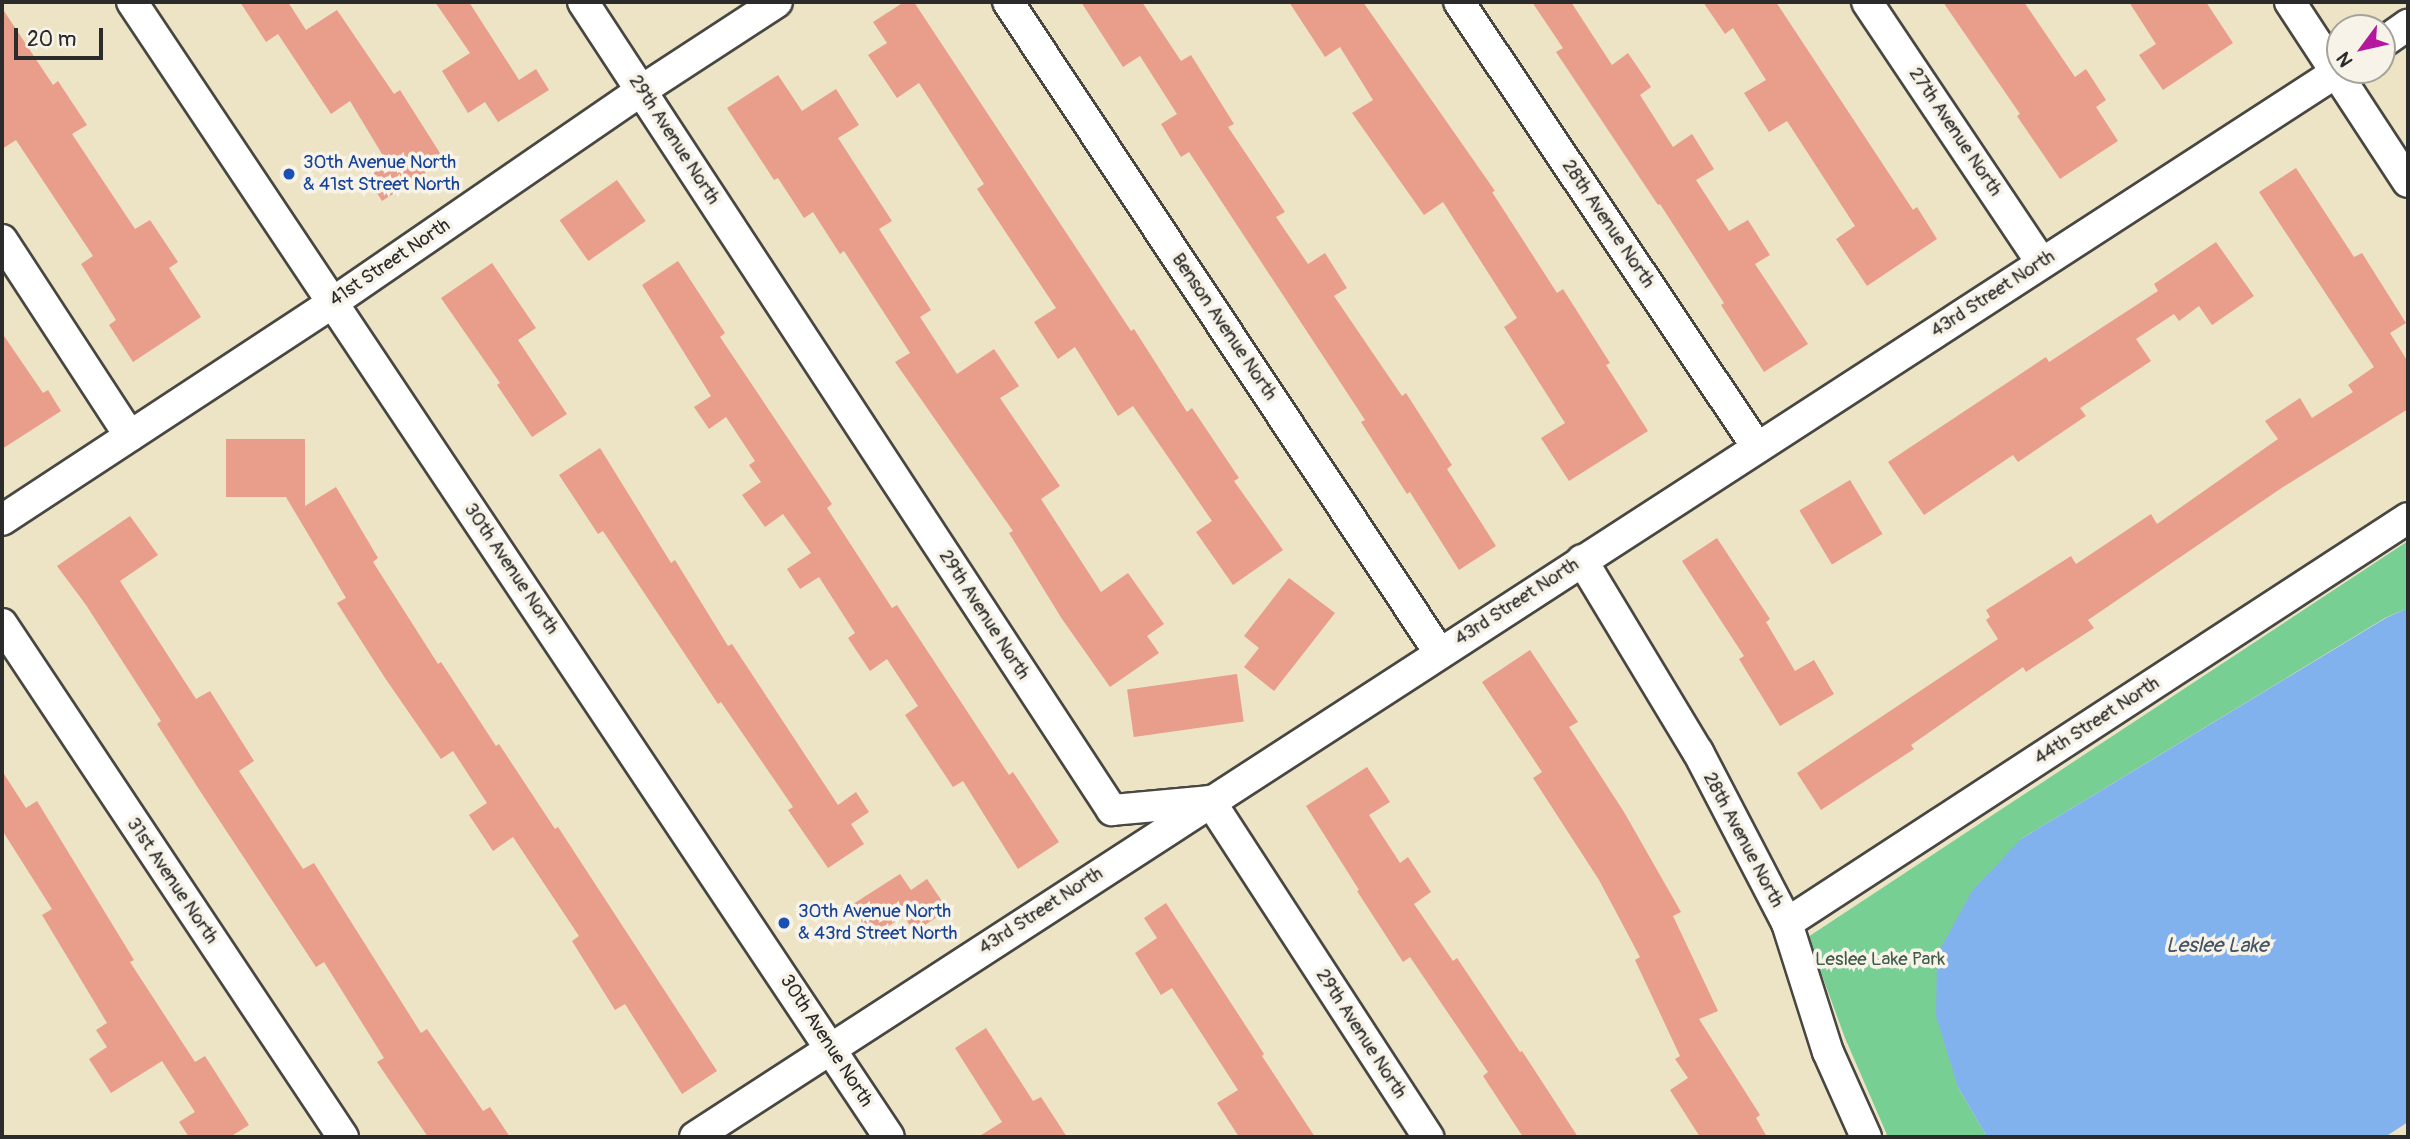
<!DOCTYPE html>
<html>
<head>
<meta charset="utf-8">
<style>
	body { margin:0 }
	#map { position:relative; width:2410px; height:1139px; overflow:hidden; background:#ede3c5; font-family:Pangolin,sans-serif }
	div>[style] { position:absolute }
	.green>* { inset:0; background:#78cf94 }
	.water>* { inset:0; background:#81b2ed }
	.building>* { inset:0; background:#e99e8c; transform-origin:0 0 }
	.roads { filter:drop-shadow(2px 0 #484742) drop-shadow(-2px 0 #484742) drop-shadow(0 2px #484742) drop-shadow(0 -2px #484742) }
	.minor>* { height:30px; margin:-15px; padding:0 15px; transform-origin:15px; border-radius:15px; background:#fff }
	.dots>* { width:19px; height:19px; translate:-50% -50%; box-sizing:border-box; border:4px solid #f7f3e8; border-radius:50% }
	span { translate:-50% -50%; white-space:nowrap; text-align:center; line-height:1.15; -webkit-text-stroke:7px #f7f3e8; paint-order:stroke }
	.street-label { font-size:19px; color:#2b2b2b }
	.transit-label { font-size:19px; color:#164399 }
	.left { translate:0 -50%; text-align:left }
	.park-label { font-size:19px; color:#425c4a }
	.water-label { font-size:21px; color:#455465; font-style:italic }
	.frame { position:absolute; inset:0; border:4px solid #2b2b2b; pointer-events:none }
	.north { position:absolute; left:2326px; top:14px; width:70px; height:70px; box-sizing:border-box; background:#f7f3e8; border:2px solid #a5a39c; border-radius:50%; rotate:237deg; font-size:19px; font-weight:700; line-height:28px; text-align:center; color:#2b2b2b }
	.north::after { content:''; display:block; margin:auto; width:24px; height:32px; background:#b5179e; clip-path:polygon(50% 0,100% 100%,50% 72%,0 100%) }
	.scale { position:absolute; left:14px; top:28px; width:89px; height:32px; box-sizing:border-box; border:4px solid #2b2b2b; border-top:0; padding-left:9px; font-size:21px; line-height:24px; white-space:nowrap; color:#2b2b2b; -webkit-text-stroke:5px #f7f3e8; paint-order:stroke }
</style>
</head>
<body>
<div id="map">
	<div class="green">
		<i style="clip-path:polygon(2408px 541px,2408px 608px,2385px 618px,2021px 839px,1958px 1087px,1987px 1137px,1888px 1137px,1845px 1038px,1808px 937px)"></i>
	</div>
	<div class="water">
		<i style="clip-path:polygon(2408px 608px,2408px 1122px,2385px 1137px,1987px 1137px,1958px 1087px,1936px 1016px,1937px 955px,1972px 891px,2021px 839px,2386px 618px)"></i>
	</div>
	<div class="building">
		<i style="clip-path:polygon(240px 2px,288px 2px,306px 30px,337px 10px,394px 94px,400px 90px,445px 161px,382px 201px,367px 177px,388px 164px,350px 101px,331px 114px,278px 34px,266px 42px)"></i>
		<i style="clip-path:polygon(435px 2px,469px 2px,519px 80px,536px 69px,549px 90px,498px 122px,485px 102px,468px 113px,442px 71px,470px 53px)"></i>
		<i style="clip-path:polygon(904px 2px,914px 2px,1131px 331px,1134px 329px,1187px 412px,1192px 408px,1239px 478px,1234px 481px,1283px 550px,1233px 585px,1196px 532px,1212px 521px,1133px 406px,1118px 416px,1075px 347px,1058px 359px,1034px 322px,1056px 308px,977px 189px,984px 184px,919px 83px,897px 98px,868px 55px,887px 43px,873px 22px)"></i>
		<i style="clip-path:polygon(1081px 2px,1142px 2px,1181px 61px,1191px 55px,1234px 124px,1228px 127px,1285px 212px,1276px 217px,1308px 264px,1325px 253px,1347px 288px,1334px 296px,1402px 396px,1406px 393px,1452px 465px,1447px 469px,1496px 546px,1459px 570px,1410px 492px,1407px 494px,1361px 422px,1365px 420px,1189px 152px,1181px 157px,1161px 124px,1177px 114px,1140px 56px,1123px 67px)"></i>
		<i style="clip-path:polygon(1289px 2px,1363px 2px,1495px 191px,1492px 192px,1557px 293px,1563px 289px,1610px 363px,1606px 365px,1648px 431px,1569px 481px,1541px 438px,1565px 423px,1504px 327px,1517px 318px,1443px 202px,1424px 215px,1352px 113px,1373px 100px,1340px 47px,1325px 57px)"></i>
		<i style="clip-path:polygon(1532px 2px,1571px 2px,1612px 65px,1628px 53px,1651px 87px,1640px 95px,1673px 147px,1692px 134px,1714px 169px,1696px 180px,1729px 231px,1748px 220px,1770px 255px,1755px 264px,1808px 344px,1764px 372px,1721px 305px,1724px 303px,1660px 204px,1658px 205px,1556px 52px,1563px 48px)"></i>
		<i style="clip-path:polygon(1703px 2px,1776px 2px,1913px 210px,1917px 207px,1937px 239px,1867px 286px,1836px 239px,1855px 226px,1787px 121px,1769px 132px,1744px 93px,1766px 80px,1733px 28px,1725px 34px)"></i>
		<i style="clip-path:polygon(1943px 2px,2024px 2px,2075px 77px,2086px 69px,2106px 100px,2096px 107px,2118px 141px,2060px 179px,2017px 116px,2020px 114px)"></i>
		<i style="clip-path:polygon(2129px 2px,2206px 2px,2233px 43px,2163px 90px,2139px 55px,2156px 44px)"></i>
		<i style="clip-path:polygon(2px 8px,53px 85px,58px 81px,87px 125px,72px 134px,135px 229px,150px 220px,178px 262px,169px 268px,201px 317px,133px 362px,109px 325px,116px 320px,81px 264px,93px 256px,16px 140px,2px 149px)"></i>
		<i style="clip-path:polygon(778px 75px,802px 111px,836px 89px,859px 125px,838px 138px,892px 221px,879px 229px,931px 310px,920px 317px,957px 374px,994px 349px,1019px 386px,1000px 398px,1060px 486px,1041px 499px,1101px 592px,1128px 573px,1164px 624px,1147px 636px,1159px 653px,1110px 687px,1062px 619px,1009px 533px,1013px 531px,895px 362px,910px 353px,844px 251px,840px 254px,813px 212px,804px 218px,778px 178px,774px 180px,727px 108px)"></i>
		<i style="clip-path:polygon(2296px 168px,2354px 257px,2362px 253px,2406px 323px,2390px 333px,2408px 362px,2408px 409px,2283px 487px,2088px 620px,2094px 628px,2026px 672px,2023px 667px,1911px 745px,1914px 749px,1821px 810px,1797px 773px,1998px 639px,1986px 620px,1990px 617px,1986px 610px,2071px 556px,2076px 564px,2151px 514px,2157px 524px,2278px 439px,2265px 421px,2300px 398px,2312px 418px,2353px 392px,2348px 385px,2374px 367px,2259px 192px)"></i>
		<i style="left:617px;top:180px;width:50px;height:70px;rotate:55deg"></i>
		<i style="clip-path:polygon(2216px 242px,2254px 296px,2212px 325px,2199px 306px,2179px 321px,2174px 314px,2136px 339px,2151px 361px,2080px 408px,2086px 416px,2018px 462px,2013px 455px,1924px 515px,1888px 462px,2046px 357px,2049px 362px,2158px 291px,2154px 284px)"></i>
		<i style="clip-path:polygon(678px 261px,725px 333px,720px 337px,832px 504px,827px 508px,892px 608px,897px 605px,1009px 775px,1013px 772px,1059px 842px,1018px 869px,963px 781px,953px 787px,905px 715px,918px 706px,887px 659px,870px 671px,848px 638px,855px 633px,819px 577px,800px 589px,787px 569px,811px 553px,783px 514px,765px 527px,742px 495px,761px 482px,749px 465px,755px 461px,726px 417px,709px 429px,694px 407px,711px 396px,642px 285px)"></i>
		<i style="clip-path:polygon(492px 263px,536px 328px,518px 340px,567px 414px,532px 437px,497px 385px,500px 383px,441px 298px)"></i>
		<i style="clip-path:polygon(2px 333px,43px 393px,48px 390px,61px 411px,2px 449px)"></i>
		<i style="clip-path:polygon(226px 439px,305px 439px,305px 506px,336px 487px,378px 558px,373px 562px,438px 664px,441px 662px,496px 746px,499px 744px,555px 829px,558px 827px,717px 1071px,682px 1094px,625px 1004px,615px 1010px,572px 941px,579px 936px,513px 837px,493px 851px,469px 815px,487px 803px,453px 751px,441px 759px,385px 678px,337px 603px,346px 598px,286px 497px,226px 497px)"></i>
		<i style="clip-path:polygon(600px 448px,671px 563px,675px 560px,728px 646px,732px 644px,838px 805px,856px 792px,869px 812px,851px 824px,864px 844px,828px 868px,788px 810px,793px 807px,721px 702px,718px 704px,603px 531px,598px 534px,559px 475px)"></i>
		<i style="left:1850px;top:480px;width:63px;height:59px;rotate:59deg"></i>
		<i style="clip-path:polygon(130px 516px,158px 555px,120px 581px,196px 699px,210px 691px,254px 761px,239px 771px,303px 869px,314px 863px,421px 1033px,427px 1029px,483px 1111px,490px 1107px,510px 1137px,428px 1137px,377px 1062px,384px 1058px,324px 962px,316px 967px,202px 794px,157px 724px,161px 721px,86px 605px,57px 566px)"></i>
		<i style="clip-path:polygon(1717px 538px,1770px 619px,1766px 622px,1795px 671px,1814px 660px,1834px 694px,1780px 726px,1739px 659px,1744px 656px,1682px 561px)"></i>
		<i style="clip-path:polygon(1289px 578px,1335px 613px,1274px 691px,1244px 667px,1259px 648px,1244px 636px)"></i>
		<i style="clip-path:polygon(1530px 650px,1578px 722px,1569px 727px,1624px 812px,1681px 912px,1673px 916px,1718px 1011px,1699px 1019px,1760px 1115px,1756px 1118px,1767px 1137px,1700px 1137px,1670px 1090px,1688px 1078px,1675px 1059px,1680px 1056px,1635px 960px,1640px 957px,1599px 880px,1533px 778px,1542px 772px,1482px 682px)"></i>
		<i style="left:1237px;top:674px;width:48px;height:111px;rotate:82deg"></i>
		<i style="clip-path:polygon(1367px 767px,1390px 802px,1369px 815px,1400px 863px,1408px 857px,1431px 892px,1414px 904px,1453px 961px,1457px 958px,1520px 1052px,1522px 1051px,1578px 1137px,1523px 1137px,1483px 1076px,1488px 1072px,1410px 957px,1403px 962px,1357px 891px,1359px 890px,1306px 806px)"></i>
		<i style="clip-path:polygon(2px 771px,26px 808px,37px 801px,134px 960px,130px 962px,195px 1062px,205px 1056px,249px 1125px,230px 1137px,189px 1137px,179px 1122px,195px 1112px,162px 1061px,111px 1093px,89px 1059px,107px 1047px,96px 1030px,107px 1023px,42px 915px,52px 909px,2px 830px)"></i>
		<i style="clip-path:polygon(900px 874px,911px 890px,927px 879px,948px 910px,914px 932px,904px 916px,870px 938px,850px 906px)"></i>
		<i style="clip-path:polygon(1166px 903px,1264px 1054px,1262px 1056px,1315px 1137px,1239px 1137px,1217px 1103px,1238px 1090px,1172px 988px,1161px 995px,1135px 953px,1157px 938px,1144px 918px)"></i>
		<i style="clip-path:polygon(986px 1028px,1033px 1101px,1041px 1097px,1067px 1137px,978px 1137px,1002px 1122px,955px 1048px)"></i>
	</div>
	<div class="roads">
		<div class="minor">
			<i style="left:132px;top:2px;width:1364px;rotate:56.3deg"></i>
			<i style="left:583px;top:2px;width:966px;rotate:56.79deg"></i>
			<i style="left:1112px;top:810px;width:98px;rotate:-5.2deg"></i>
			<i style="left:1210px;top:801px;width:401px;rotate:57deg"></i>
			<i style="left:1008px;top:2px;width:780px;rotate:56.45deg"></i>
			<i style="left:1459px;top:2px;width:536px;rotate:56.19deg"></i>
			<i style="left:1867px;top:2px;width:314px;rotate:56.2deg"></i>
			<i style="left:2290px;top:2px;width:215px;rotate:56.8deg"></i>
			<i style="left:2382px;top:43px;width:32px;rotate:-35deg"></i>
			<i style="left:2px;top:240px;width:234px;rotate:56.9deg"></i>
			<i style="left:2px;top:520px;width:395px;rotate:-33.3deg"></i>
			<i style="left:332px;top:303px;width:376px;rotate:-34.5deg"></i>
			<i style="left:642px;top:90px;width:161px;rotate:-33.1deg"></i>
			<i style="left:1582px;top:560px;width:224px;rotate:58.9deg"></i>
			<i style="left:1698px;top:752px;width:193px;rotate:62.5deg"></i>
			<i style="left:1787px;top:923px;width:135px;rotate:72.4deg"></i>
			<i style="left:1828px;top:1052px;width:93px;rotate:65.9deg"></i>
			<i style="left:2px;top:624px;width:616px;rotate:56.39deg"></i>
			<i style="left:1787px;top:923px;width:741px;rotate:-33.11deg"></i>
			<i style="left:695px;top:1137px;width:1961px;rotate:-32.97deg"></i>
		</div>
	</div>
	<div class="dots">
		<i style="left:289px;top:174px;background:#1a4fb4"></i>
		<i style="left:784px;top:923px;background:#1a4fb4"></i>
	</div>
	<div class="street-label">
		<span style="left:1955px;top:132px;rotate:56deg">27th Avenue North</span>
		<span style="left:674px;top:140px;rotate:57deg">29th Avenue North</span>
		<span style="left:1608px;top:224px;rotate:56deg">28th Avenue North</span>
		<span style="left:390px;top:263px;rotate:-34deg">41st Street North</span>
		<span style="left:1993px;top:294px;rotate:-33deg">43rd Street North</span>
		<span style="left:1224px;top:327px;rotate:56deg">Benson Avenue North</span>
		<span style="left:511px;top:569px;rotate:56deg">30th Avenue North</span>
		<span style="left:1517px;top:602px;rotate:-33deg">43rd Street North</span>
		<span style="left:984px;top:615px;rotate:57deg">29th Avenue North</span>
		<span style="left:2097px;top:721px;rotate:-33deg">44th Street North</span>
		<span style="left:1743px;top:840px;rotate:62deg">28th Avenue North</span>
		<span style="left:172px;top:881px;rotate:56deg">31st Avenue North</span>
		<span style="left:1041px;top:911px;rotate:-33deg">43rd Street North</span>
		<span style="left:1361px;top:1034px;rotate:57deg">29th Avenue North</span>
		<span style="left:826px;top:1041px;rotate:57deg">30th Avenue North</span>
	</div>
	<div class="transit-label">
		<span class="left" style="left:303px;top:174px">30th Avenue North<br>&amp; 41st Street North</span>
		<span class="left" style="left:798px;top:923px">30th Avenue North<br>&amp; 43rd Street North</span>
	</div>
	<div class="park-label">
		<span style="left:1880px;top:960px">Leslee Lake Park</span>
	</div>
	<div class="water-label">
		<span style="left:2217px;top:946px">Leslee Lake</span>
	</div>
	<div class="frame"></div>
	<div class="north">N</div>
	<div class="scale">20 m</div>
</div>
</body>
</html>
